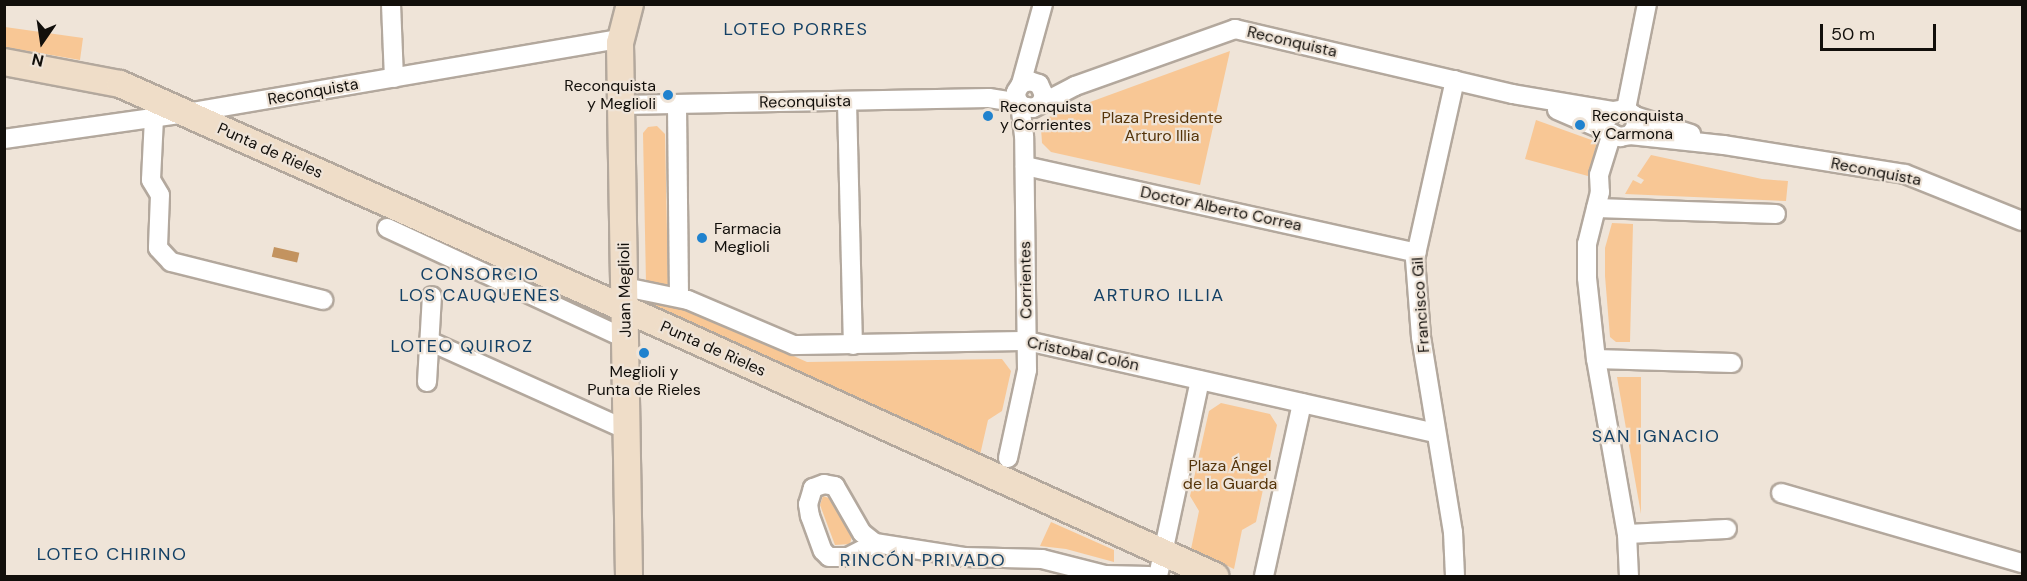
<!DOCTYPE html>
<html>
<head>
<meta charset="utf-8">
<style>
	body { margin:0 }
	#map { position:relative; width:2027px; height:581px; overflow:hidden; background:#efe4d8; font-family:"DM Sans",sans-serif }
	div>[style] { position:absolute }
	.green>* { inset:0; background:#f8c795 }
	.water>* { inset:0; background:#c3935f; transform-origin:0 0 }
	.roads { filter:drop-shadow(2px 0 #b3a89d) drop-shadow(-2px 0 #b3a89d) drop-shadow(0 2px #b3a89d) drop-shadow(0 -2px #b3a89d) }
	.street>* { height:18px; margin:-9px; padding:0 9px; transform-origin:9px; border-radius:9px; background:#fff }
	.secondary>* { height:26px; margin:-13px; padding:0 13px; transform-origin:13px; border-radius:13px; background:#efddc8 }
	.dots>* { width:16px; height:16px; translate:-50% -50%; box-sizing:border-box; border:3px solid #efe4d8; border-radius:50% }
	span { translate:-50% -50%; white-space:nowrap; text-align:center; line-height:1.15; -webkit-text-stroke:4.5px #efe4d8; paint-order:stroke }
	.street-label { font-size:16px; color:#120f0b }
	.poi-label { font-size:16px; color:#120f0b }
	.right { translate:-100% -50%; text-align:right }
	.left { translate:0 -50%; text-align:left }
	.park-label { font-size:16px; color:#553409 }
	.neighbourhood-label { font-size:18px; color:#134065; letter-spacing:1.5px }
	.frame { position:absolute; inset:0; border:6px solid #120f0b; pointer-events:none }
	.north { position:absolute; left:12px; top:12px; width:60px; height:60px; -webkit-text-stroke:4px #efe4d8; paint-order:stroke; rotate:193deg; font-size:16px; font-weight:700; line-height:24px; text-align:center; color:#120f0b }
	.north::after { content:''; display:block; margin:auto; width:21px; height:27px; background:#120f0b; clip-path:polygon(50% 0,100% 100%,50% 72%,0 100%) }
	.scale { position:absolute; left:1820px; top:24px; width:116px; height:27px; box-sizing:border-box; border:3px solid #120f0b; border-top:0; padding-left:8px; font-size:18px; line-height:21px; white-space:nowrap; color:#120f0b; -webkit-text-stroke:4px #efe4d8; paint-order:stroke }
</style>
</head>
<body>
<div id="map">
	<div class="green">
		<i style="clip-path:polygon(5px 27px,83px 38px,80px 60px,5px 47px)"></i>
		<i style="clip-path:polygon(1230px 51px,1200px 185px,1051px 152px,1042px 143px,1041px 128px,1049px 117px)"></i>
		<i style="clip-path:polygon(1536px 120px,1597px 142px,1588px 176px,1525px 159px)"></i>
		<i style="clip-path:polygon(657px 126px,665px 134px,668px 284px,660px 288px,646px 283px,643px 133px,648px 127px)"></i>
		<i style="clip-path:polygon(1651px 155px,1762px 179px,1788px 181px,1786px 201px,1625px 194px,1633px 180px,1641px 184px,1644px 180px,1637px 176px)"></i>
		<i style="clip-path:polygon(1612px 223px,1633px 224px,1630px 342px,1616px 342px,1610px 337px,1605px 276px,1605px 248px)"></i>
		<i style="clip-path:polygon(660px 297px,807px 362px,1002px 359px,1011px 371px,1002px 411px,988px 420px,980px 455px,646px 302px,646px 298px)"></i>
		<i style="clip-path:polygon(1617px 377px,1641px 377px,1641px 514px)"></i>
		<i style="clip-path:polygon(1221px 403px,1270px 414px,1277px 425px,1256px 522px,1242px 530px,1234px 569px,1191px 549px,1199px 511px,1190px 496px,1209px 411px)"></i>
		<i style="clip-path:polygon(823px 496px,829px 498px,852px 536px,850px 544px,835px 545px,820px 505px)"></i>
		<i style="clip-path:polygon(1051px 522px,1114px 550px,1114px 562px,1066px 549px,1040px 546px)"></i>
	</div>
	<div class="water">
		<i style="left:274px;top:247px;width:26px;height:10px;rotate:13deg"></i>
	</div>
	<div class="roads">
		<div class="street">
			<i style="left:391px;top:4px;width:74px;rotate:87.7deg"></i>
			<i style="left:1455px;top:80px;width:183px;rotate:102.6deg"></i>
			<i style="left:1415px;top:259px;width:78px;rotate:85.6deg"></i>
			<i style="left:1421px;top:337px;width:198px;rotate:80.7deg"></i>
			<i style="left:1453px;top:532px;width:44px;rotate:87.4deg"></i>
			<i style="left:1021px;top:84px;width:83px;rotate:-74.6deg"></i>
			<i style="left:847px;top:102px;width:243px;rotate:88.6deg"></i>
			<i style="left:1041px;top:103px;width:9px;rotate:-69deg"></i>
			<i style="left:1044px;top:95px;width:12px;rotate:-114deg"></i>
			<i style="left:1039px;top:84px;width:9px;rotate:-162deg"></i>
			<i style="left:1030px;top:81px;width:9px;rotate:162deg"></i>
			<i style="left:1021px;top:84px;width:9px;rotate:122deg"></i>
			<i style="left:1016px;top:92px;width:8px;rotate:83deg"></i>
			<i style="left:1017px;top:100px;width:8px;rotate:50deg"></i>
			<i style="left:1022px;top:106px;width:11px;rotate:10deg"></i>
			<i style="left:1033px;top:108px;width:47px;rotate:-27.6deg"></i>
			<i style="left:1075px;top:86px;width:170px;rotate:-19.6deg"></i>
			<i style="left:1235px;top:29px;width:285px;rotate:13.2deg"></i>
			<i style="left:1513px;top:94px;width:102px;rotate:9.6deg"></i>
			<i style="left:621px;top:105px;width:368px;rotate:-1.1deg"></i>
			<i style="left:989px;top:98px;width:30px;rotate:9deg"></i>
			<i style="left:677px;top:105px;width:192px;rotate:89.4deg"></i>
			<i style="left:1626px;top:109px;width:107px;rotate:-78.7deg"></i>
			<i style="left:1557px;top:110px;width:69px;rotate:23.2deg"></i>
			<i style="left:1620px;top:137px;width:10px;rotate:-11deg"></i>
			<i style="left:1630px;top:135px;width:10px;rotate:-53deg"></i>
			<i style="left:1636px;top:127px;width:11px;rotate:-95deg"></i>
			<i style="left:1635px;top:116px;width:11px;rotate:-142deg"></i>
			<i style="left:1626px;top:109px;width:12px;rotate:171deg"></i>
			<i style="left:1614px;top:111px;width:9px;rotate:131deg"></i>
			<i style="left:1635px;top:116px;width:59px;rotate:17.8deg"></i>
			<i style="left:154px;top:118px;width:62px;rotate:92.8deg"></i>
			<i style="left:151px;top:180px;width:17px;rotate:59deg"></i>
			<i style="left:160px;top:195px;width:53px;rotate:92.2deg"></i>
			<i style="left:158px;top:248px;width:19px;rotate:47deg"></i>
			<i style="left:171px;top:262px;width:157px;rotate:14deg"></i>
			<i style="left:1612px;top:133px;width:44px;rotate:107.2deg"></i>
			<i style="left:1599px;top:175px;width:17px;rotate:87deg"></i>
			<i style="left:1600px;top:192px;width:54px;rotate:104deg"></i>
			<i style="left:1587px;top:244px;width:34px;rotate:90deg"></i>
			<i style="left:1587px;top:278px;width:81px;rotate:83.7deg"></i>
			<i style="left:1596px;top:359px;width:178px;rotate:80deg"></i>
			<i style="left:1627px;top:534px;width:42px;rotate:87.3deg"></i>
			<i style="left:1630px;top:135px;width:95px;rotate:6.1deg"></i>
			<i style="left:1724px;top:145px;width:183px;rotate:9.1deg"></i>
			<i style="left:1905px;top:174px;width:126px;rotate:21.9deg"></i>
			<i style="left:4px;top:139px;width:184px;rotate:-8.1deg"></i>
			<i style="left:186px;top:113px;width:441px;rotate:-9.7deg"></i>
			<i style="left:1025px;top:166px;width:401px;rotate:12.5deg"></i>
			<i style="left:1596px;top:208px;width:180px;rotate:1.9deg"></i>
			<i style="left:387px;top:228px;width:264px;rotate:24.9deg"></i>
			<i style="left:625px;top:287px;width:64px;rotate:11.7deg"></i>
			<i style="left:688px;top:300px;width:115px;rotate:23deg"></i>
			<i style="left:794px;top:345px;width:233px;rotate:-1deg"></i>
			<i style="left:1027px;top:341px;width:419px;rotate:12.7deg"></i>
			<i style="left:429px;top:341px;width:217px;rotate:24.2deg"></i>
			<i style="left:1596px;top:359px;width:136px;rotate:1.7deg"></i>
			<i style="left:427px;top:382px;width:86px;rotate:-86.7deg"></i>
			<i style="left:1008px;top:458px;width:90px;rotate:-77.8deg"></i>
			<i style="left:1027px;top:370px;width:234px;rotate:-90.7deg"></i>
			<i style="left:1024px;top:136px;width:32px;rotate:-97deg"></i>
			<i style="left:1781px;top:493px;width:251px;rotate:16.2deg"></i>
			<i style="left:1627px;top:534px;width:100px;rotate:-2.9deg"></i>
			<i style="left:875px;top:543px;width:16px;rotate:-142deg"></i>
			<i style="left:862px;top:533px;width:54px;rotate:-119.9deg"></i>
			<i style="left:835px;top:486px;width:11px;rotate:-170deg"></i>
			<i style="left:824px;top:484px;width:12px;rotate:160deg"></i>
			<i style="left:813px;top:488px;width:17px;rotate:107deg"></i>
			<i style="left:808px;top:504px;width:12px;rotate:81deg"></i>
			<i style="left:810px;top:516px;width:37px;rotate:70deg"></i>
			<i style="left:823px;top:551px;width:8px;rotate:45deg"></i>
			<i style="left:829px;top:557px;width:19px"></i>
			<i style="left:848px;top:557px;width:30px;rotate:-27deg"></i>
			<i style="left:875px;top:543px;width:90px;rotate:8.9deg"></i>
			<i style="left:964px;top:557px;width:78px;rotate:1.5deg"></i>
			<i style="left:1042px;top:559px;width:65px;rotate:14.3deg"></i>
			<i style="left:1105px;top:575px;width:44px;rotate:1.3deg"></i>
			<i style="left:1158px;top:576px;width:200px;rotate:-77.9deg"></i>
			<i style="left:1264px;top:576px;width:177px;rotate:-77.6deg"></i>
		</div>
		<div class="secondary">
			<i style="left:4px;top:62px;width:118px;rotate:10.7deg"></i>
			<i style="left:120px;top:84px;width:600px;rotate:24deg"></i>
			<i style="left:668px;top:328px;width:601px;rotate:24.39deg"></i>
			<i style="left:629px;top:576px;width:533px;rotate:-90.97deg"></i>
			<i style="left:620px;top:43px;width:40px;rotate:-75.6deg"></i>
		</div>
	</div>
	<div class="dots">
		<i style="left:668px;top:95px;background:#2082ce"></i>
		<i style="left:988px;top:116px;background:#2082ce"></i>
		<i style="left:1580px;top:125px;background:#2082ce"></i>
		<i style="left:702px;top:238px;background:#2082ce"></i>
		<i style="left:644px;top:353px;background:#2082ce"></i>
	</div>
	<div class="street-label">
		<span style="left:1292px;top:42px;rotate:13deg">Reconquista</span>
		<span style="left:313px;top:92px;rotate:-10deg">Reconquista</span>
		<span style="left:805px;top:102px;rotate:-1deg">Reconquista</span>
		<span style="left:270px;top:151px;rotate:24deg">Punta de Rieles</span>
		<span style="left:1876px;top:172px;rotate:11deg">Reconquista</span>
		<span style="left:1221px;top:209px;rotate:12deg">Doctor Alberto Correa</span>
		<span style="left:1026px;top:280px;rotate:-91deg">Corrientes</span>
		<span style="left:625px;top:290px;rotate:-91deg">Juan Meglioli</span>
		<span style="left:1421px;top:305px;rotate:-94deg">Francisco Gil</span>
		<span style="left:713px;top:349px;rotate:24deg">Punta de Rieles</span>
		<span style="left:1083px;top:354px;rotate:12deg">Cristobal Colón</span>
	</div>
	<div class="poi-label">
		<span class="right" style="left:656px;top:95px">Reconquista<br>y Meglioli</span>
		<span class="left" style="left:1000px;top:116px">Reconquista<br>y Corrientes</span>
		<span class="left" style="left:1592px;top:125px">Reconquista<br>y Carmona</span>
		<span class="left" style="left:714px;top:238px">Farmacia<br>Meglioli</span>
		<span style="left:644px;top:381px">Meglioli y<br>Punta de Rieles</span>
	</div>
	<div class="park-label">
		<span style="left:1162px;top:127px">Plaza Presidente<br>Arturo Illia</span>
		<span style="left:1230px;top:475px">Plaza Ángel<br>de la Guarda</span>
	</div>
	<div class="neighbourhood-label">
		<span style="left:796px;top:29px">LOTEO PORRES</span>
		<span style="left:480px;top:285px">CONSORCIO<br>LOS CAUQUENES</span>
		<span style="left:1159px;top:295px">ARTURO ILLIA</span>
		<span style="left:462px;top:346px">LOTEO QUIROZ</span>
		<span style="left:1656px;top:436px">SAN IGNACIO</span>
		<span style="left:112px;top:554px">LOTEO CHIRINO</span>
		<span style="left:923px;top:560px">RINCÓN PRIVADO</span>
	</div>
	<div class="frame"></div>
	<div class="north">N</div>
	<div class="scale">50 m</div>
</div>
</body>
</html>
